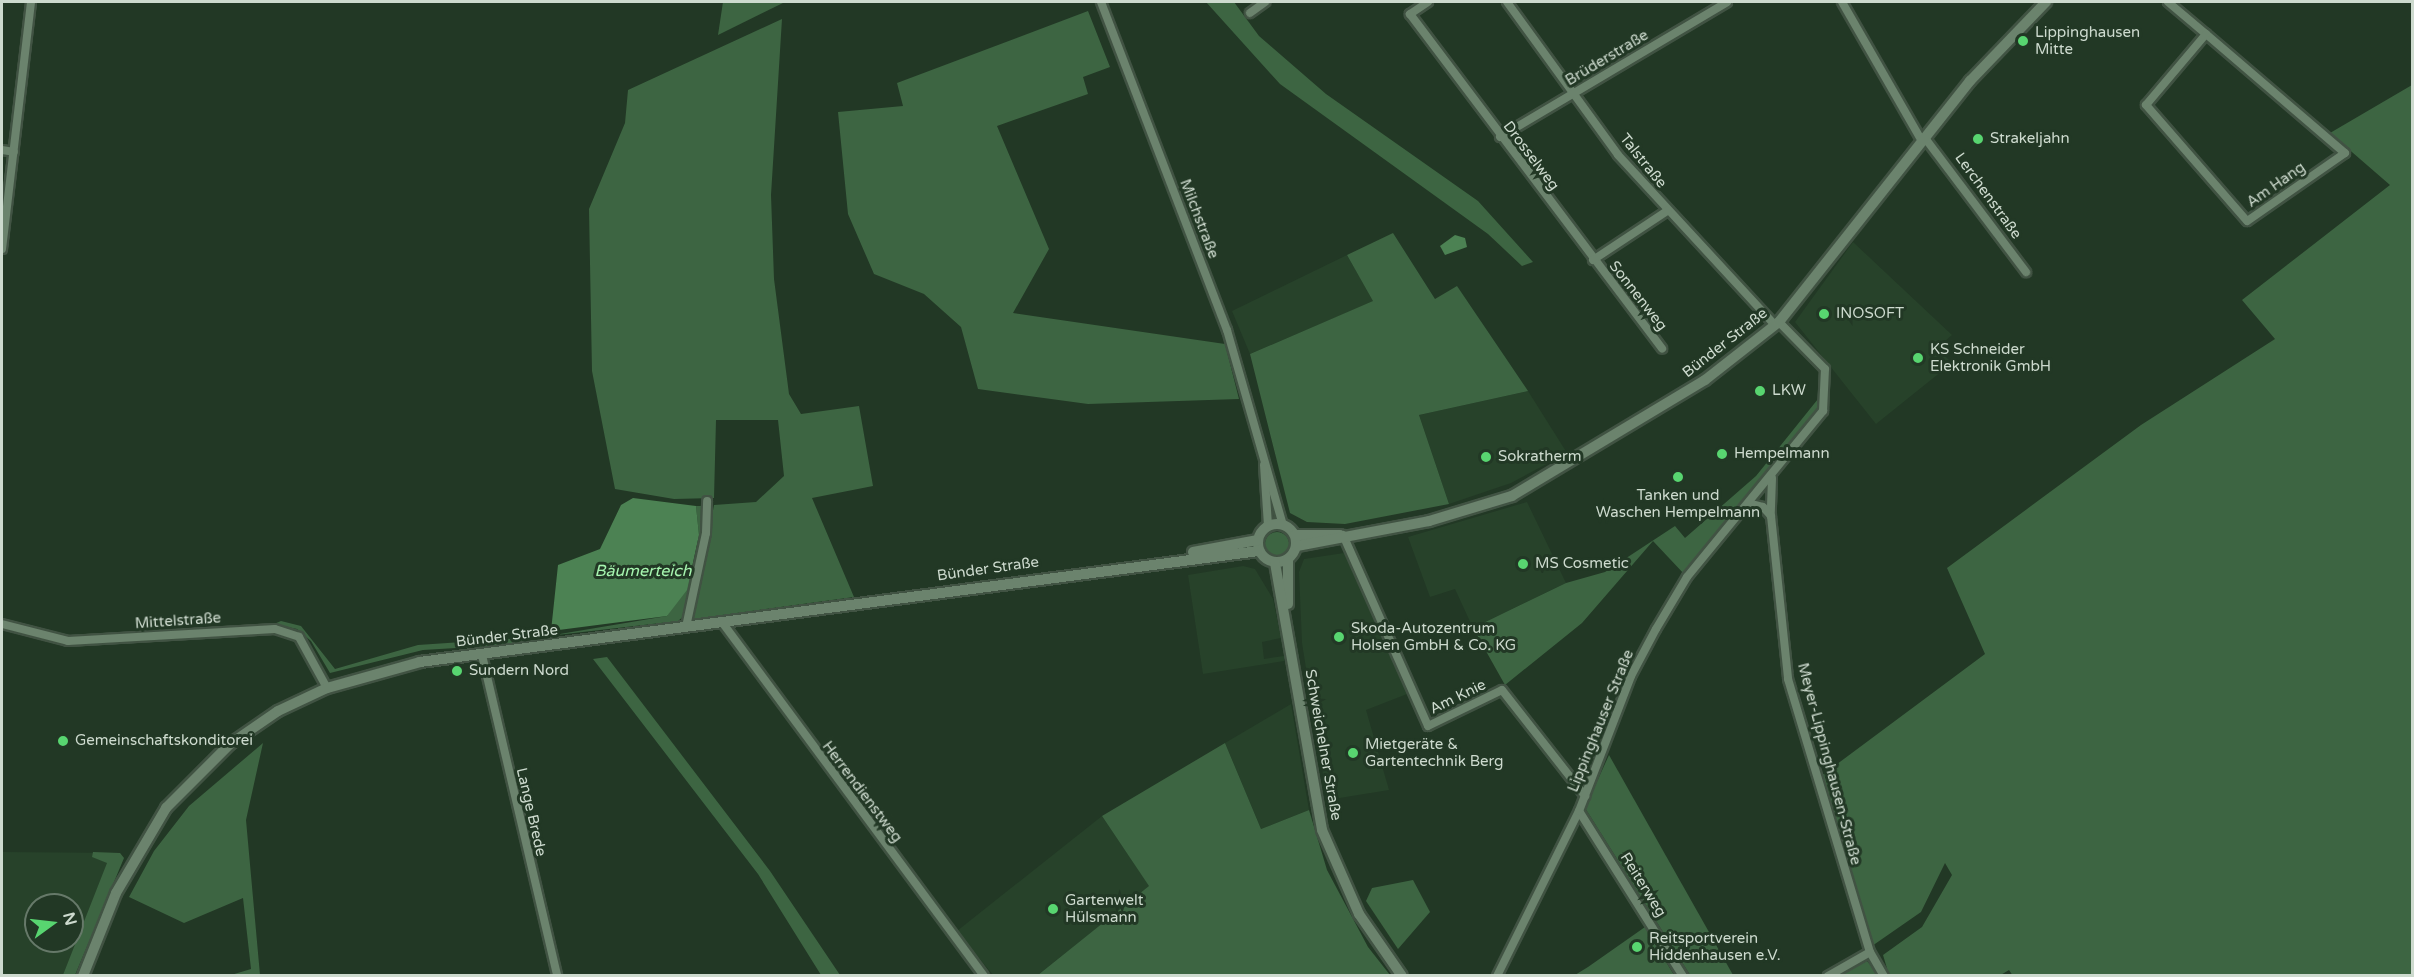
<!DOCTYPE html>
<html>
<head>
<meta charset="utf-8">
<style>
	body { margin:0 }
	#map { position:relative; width:2414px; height:977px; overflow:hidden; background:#223825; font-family:"Varela Round",sans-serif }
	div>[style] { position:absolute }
	.built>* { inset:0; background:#27422a }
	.green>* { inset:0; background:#3d6542 }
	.round { border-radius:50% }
	.water>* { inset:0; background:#4c8253 }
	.roads { filter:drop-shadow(2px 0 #415343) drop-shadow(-2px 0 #415343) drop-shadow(0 2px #415343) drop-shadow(0 -2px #415343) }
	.street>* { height:8px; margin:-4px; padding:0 4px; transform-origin:4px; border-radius:4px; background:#6b836d }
	.secondary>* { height:10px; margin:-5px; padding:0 5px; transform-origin:5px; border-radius:5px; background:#6b836d }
	.secondary>.ring { margin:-5px; padding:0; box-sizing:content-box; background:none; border:10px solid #6b836d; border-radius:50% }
	.dots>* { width:16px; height:16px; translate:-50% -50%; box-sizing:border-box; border:3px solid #223825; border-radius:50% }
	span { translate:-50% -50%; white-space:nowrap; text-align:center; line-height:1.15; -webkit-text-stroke:6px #223825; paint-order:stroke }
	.poi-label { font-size:15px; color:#cddace }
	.left { translate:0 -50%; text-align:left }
	.street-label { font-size:15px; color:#cddace }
	.water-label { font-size:16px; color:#a6f5af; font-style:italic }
	.frame { position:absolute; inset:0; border:3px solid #cddace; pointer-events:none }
	.north { position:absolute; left:24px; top:893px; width:60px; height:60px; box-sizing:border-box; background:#223825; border:2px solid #667969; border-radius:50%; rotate:75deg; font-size:16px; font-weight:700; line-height:24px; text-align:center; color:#cddace }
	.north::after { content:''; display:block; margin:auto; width:21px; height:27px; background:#58d570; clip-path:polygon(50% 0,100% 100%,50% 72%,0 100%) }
</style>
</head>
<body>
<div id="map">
	<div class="built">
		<i style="clip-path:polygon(1853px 242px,1952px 335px,1937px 348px,1952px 363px,1876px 424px,1795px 322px)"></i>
		<i style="clip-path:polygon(1347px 255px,1374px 301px,1250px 354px,1232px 311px)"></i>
		<i style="clip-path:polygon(1528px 391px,1567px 453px,1511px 483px,1449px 504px,1419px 415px)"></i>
		<i style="clip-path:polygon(1527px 502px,1566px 583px,1473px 628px,1455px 589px,1430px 597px,1408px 537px)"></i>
		<i style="clip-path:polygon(1344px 553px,1407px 694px,1366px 710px,1389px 790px,1327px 800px,1302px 643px,1299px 572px,1304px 559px)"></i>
		<i style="clip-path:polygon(1243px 566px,1255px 569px,1273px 599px,1281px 638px,1262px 642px,1264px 659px,1284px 656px,1284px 661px,1203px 674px,1188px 575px)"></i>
		<i style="clip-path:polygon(1291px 704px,1309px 810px,1261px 829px,1225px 743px)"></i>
		<i style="clip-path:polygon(1102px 816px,1150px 886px,1038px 975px,993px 975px,957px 931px)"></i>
		<i style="clip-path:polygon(evenodd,2px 852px,120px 853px,124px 858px,75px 975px,2px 976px,2px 852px,36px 905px,72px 905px,72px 941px,36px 941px,36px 905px)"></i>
	</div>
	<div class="green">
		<i style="clip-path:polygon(723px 2px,785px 2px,718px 35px)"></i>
		<i style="clip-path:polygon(1206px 2px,1234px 2px,1259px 36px,1326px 94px,1478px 201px,1533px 262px,1522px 266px,1488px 234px,1280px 84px)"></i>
		<i style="clip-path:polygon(1088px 11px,1110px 67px,1083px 77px,1088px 94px,997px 126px,1049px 249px,1013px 313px,1225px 344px,1239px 399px,1088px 404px,978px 389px,961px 327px,924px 294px,874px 274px,848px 214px,838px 112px,903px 106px,897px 83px)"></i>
		<i style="clip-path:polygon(782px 19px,771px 195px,774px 279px,789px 394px,801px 414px,859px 406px,873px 486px,812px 498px,854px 597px,693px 619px,714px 505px,756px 502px,784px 476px,778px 420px,716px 420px,714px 498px,674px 499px,615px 489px,592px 371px,589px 209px,625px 123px,628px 90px)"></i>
		<i style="clip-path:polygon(2412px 85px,2412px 975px,2013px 976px,2009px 970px,1999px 976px,1889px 975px,1883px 955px,1922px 927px,1952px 875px,1945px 863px,1921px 912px,1872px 946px,1821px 776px,1985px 654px,1947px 568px,2141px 425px,2275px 339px,2242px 300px,2390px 185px,2330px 133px)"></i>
		<i style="clip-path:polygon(1393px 233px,1435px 299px,1457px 286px,1528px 391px,1419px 415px,1449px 504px,1345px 524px,1307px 522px,1290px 513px,1250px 354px,1373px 301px,1347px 255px)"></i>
		<i style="clip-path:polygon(1822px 394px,1811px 426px,1685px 575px,1653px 541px,1582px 623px,1505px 685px,1473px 628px,1566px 583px,1605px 572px,1675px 526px,1685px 538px,1756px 476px)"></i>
		<i style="clip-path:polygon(696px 506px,703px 506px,703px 535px,684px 616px,678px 621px,548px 636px,667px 616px,693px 571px,699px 535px)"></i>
		<i class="round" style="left:1265px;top:532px;width:24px;height:24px"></i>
		<i style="clip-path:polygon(281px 621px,301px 626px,335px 669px,418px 645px,522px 638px,523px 644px,423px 650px,330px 673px,311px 641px,297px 629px,274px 624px)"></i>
		<i style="clip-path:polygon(607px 657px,770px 871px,840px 975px,821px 975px,758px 874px,593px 659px)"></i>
		<i style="clip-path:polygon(263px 743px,246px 820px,260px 975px,231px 975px,251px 969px,243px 898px,184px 923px,129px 897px,154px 851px,189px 806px)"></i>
		<i style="clip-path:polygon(1225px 743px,1261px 829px,1309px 810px,1327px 870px,1368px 947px,1390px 975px,1038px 975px,1149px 886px,1102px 816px)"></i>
		<i style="clip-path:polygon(1609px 755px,1705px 925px,1733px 975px,1690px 975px,1585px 808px)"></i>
		<i style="clip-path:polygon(93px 852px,120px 853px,124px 858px,75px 975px,63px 975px,107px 863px,92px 857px)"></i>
		<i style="clip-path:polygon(1413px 880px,1430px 912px,1398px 949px,1366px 901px,1372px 888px)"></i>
		<i style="clip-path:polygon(1645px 927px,1674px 975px,1575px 975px,1588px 967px)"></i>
		<i style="clip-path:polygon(1867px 961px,1879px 975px,1839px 975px)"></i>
	</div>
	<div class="water">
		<i style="clip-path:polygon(1455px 235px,1465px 238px,1467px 247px,1445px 255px,1440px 246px)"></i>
		<i style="clip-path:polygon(633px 498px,696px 506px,699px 535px,687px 590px,667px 616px,551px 631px,558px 565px,600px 549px,621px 505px)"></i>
	</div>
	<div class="roads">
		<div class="street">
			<i style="left:1101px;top:2px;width:351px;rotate:69deg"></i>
			<i style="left:1227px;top:330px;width:203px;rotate:74deg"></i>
			<i style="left:1428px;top:2px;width:22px;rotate:146deg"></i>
			<i style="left:1410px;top:14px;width:419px;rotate:53deg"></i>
			<i style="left:1507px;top:2px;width:189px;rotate:54deg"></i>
			<i style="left:1618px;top:155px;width:231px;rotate:47.3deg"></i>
			<i style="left:1842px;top:2px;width:160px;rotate:60.1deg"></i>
			<i style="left:2168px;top:2px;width:50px;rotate:40.1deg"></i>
			<i style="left:2206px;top:34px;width:183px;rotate:40.6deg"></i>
			<i style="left:2345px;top:153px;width:119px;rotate:145.2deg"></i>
			<i style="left:2247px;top:221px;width:154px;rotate:-131deg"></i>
			<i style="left:2146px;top:105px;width:93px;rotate:-49.8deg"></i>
			<i style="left:1250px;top:13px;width:19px;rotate:-36deg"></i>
			<i style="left:1500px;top:137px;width:264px;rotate:-30.7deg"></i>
			<i style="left:1925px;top:138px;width:168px;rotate:53deg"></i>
			<i style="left:2px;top:150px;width:12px;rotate:9deg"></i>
			<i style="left:2px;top:249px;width:249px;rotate:-83.3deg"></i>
			<i style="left:1593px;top:260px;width:89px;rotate:-33.5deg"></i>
			<i style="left:1264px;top:465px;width:61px;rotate:86.2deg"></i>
			<i style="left:1772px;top:478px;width:38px;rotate:92deg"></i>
			<i style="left:1771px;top:516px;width:164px;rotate:84deg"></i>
			<i style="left:1788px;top:679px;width:285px;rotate:73.3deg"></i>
			<i style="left:1870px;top:952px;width:28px;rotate:60deg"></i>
			<i style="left:1751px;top:504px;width:12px;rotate:14deg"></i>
			<i style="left:1763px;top:507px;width:12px;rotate:48deg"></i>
			<i style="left:1343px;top:535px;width:209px;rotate:66deg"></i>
			<i style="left:1428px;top:726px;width:82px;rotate:-25.9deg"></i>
			<i style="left:1502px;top:690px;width:135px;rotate:51.9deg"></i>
			<i style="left:722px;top:622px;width:440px;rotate:53.5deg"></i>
			<i style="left:2px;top:624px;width:68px;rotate:14.4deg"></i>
			<i style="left:68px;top:641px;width:207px;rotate:-3.3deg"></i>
			<i style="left:275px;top:629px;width:25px;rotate:18deg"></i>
			<i style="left:299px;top:637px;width:58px;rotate:61.2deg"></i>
			<i style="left:686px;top:627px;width:96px;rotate:-78deg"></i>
			<i style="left:706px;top:533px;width:32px;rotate:-88deg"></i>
			<i style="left:482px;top:655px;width:330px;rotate:76.8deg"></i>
			<i style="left:1579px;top:811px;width:195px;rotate:57.8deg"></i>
			<i style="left:1497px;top:976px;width:184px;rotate:-63.6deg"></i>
			<i style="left:1579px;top:811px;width:145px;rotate:-68.9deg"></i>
			<i style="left:1631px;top:676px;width:53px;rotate:-62deg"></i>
			<i style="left:1656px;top:629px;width:61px;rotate:-59.2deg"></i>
			<i style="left:1687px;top:577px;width:215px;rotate:-50.7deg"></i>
			<i style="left:1823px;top:411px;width:42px;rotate:-87.3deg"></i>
			<i style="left:1825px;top:369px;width:66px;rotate:-134.4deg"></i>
			<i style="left:1828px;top:976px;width:48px;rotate:-29.7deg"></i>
		</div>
		<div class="secondary">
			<i class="ring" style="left:1258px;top:524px;width:28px;height:28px"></i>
			<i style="left:1295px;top:535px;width:45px"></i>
			<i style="left:1297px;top:546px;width:134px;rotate:-10.7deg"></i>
			<i style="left:1429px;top:521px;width:87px;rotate:-16.8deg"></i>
			<i style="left:1512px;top:496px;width:225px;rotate:-31deg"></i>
			<i style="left:1705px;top:380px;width:94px;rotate:-38.1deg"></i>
			<i style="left:1779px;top:322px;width:308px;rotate:-51.6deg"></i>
			<i style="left:1970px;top:81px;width:110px;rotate:-46.1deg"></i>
			<i style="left:1193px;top:552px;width:66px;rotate:-10.5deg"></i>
			<i style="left:1288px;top:560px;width:44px;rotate:90deg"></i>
			<i style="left:1275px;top:563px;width:271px;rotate:80deg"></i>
			<i style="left:1322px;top:830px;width:92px;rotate:66.2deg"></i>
			<i style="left:1359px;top:914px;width:75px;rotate:55.3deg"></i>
			<i style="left:83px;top:976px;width:89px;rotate:-68.3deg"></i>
			<i style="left:116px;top:893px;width:99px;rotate:-59.5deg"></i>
			<i style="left:166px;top:808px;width:91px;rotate:-45deg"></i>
			<i style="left:230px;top:744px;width:58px;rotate:-34.5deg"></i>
			<i style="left:278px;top:711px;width:54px;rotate:-25.1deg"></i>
			<i style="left:327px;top:688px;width:97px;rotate:-15.6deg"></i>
			<i style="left:420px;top:662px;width:846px;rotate:-7.54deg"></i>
		</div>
	</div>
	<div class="dots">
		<i style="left:2023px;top:41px;background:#58d570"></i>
		<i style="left:1978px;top:139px;background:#58d570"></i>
		<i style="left:1824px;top:314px;background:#58d570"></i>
		<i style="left:1918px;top:358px;background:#58d570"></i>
		<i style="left:1760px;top:391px;background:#58d570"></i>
		<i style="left:1722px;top:454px;background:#58d570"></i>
		<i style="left:1486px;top:457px;background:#58d570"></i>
		<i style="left:1678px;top:477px;background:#58d570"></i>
		<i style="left:1523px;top:564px;background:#58d570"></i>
		<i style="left:1339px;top:637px;background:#58d570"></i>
		<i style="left:457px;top:671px;background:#58d570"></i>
		<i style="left:63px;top:741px;background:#58d570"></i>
		<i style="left:1353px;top:753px;background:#58d570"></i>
		<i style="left:1053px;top:909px;background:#58d570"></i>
		<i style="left:1637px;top:947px;background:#58d570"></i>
	</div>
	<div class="poi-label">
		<span class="left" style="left:2035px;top:41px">Lippinghausen<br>Mitte</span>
		<span class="left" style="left:1990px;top:139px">Strakeljahn</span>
		<span class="left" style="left:1836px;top:314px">INOSOFT</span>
		<span class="left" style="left:1930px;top:358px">KS Schneider<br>Elektronik GmbH</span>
		<span class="left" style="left:1772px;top:391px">LKW</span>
		<span class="left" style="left:1734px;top:454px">Hempelmann</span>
		<span class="left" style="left:1498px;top:457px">Sokratherm</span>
		<span style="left:1678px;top:504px">Tanken und<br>Waschen Hempelmann</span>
		<span class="left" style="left:1535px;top:564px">MS Cosmetic</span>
		<span class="left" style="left:1351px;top:637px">Skoda-Autozentrum<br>Holsen GmbH &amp; Co. KG</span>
		<span class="left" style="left:469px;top:671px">Sundern Nord</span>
		<span class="left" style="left:75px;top:741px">Gemeinschaftskonditorei</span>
		<span class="left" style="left:1365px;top:753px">Mietgeräte &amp;<br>Gartentechnik Berg</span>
		<span class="left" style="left:1065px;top:909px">Gartenwelt<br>Hülsmann</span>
		<span class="left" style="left:1649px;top:947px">Reitsportverein<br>Hiddenhausen e.V.</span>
	</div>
	<div class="street-label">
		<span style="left:1607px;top:58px;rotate:-31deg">Brüderstraße</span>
		<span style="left:1531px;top:156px;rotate:53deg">Drosselweg</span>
		<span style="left:1643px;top:161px;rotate:51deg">Talstraße</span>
		<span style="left:2276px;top:185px;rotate:-35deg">Am Hang</span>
		<span style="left:1988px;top:196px;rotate:54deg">Lerchenstraße</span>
		<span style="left:1199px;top:219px;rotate:69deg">Milchstraße</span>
		<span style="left:1638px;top:296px;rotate:52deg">Sonnenweg</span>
		<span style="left:1725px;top:343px;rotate:-38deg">Bünder Straße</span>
		<span style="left:988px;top:569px;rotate:-8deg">Bünder Straße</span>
		<span style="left:178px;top:621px;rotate:-4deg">Mittelstraße</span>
		<span style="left:507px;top:636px;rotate:-7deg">Bünder Straße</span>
		<span style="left:1458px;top:697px;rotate:-26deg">Am Knie</span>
		<span style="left:1601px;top:721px;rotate:-68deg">Lippinghauser Straße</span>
		<span style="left:1323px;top:745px;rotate:80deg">Schweichelner Straße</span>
		<span style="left:1829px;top:764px;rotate:75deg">Meyer-Lippinghausen-Straße</span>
		<span style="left:862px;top:792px;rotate:53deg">Herrendienstweg</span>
		<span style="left:531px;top:812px;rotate:77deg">Lange Brede</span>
		<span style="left:1643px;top:885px;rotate:58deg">Reiterweg</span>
	</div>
	<div class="water-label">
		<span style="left:643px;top:571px">Bäumerteich</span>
	</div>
	<div class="frame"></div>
	<div class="north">N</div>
</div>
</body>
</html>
